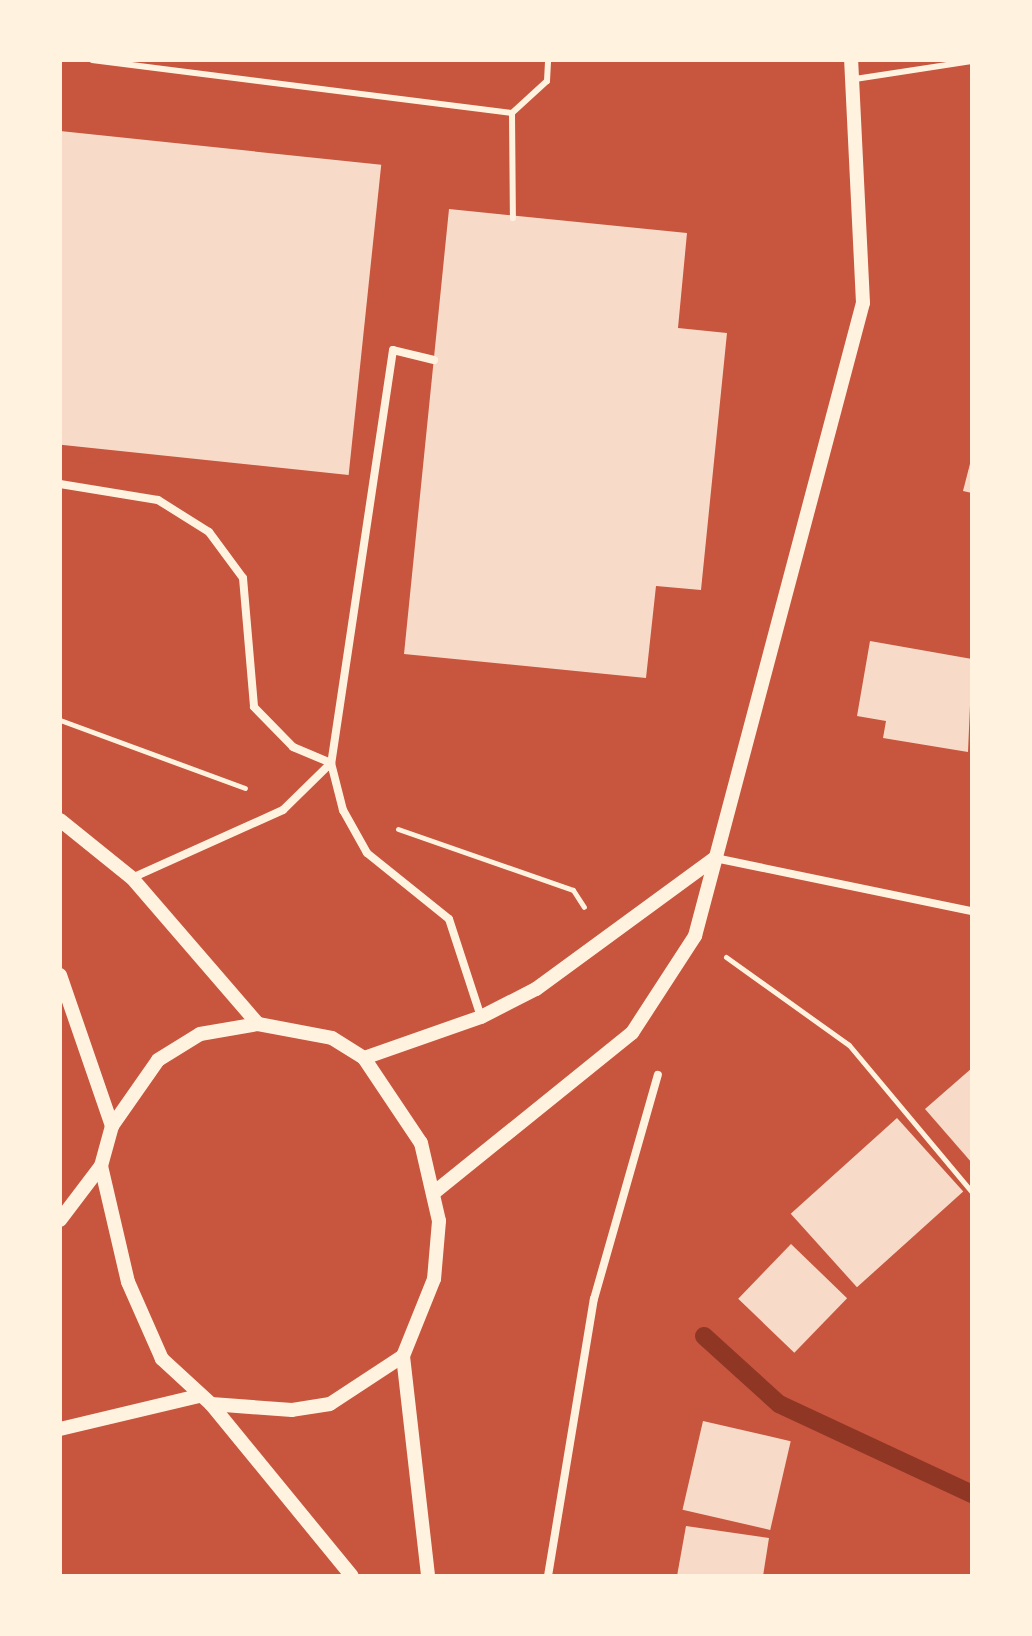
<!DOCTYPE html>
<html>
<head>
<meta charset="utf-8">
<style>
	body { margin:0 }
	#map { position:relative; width:1032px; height:1636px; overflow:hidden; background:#c8553d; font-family:"Playfair Display",serif }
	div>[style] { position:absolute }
	.stream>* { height:18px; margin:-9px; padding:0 9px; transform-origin:9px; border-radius:9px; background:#8f3625 }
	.building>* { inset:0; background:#f7dbc8; transform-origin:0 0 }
	.path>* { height:5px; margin:-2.5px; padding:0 2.5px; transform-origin:2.5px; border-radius:2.5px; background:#fff3e0 }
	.service>* { height:6px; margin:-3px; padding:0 3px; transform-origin:3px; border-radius:3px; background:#fff3e0 }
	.minor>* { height:8px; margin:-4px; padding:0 4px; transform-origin:4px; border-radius:4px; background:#fff3e0 }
	.tertiary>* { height:14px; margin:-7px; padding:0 7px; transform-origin:7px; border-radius:7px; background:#fff3e0 }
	span { translate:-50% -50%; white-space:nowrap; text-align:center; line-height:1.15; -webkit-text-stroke:7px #fff3e0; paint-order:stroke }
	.frame { position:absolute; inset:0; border:62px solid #fff3e0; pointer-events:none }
</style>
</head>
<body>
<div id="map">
	<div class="stream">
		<i style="left:704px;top:1336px;width:101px;rotate:42.2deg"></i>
		<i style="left:779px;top:1404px;width:213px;rotate:25deg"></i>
	</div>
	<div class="building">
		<i style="left:60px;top:131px;width:323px;height:312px;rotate:6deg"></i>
		<i style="clip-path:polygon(449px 209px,687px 233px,678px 328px,727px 333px,701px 590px,656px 586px,646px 678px,404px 654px)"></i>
		<i style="clip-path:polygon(972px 456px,972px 493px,963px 491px)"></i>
		<i style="clip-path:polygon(870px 641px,972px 659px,968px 752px,883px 738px,886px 721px,857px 716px)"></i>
		<i style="clip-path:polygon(972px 1068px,972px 1163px,925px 1109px)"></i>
		<i style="left:897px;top:1118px;width:99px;height:143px;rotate:48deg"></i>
		<i style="left:791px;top:1244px;width:78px;height:76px;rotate:44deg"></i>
		<i style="left:703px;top:1421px;width:90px;height:91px;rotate:13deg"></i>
		<i style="clip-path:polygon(686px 1526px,769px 1538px,763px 1576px,677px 1576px)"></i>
	</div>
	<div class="path">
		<i style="left:60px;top:720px;width:197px;rotate:20.2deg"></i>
		<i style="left:398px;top:829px;width:185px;rotate:19.2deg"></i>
		<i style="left:573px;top:890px;width:20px;rotate:57deg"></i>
		<i style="left:726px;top:957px;width:151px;rotate:35.6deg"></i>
		<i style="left:849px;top:1045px;width:192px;rotate:50.1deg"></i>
	</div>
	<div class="service">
		<i style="left:92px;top:60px;width:423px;rotate:7.2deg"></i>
		<i style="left:512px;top:113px;width:47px;rotate:-42.4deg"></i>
		<i style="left:547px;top:81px;width:21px;rotate:-87deg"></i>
		<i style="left:855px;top:79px;width:118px;rotate:-8.7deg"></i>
		<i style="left:512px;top:113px;width:105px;rotate:89.5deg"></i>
	</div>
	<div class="minor">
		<i style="left:434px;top:360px;width:42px;rotate:-166.3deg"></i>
		<i style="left:393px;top:350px;width:418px;rotate:98.5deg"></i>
		<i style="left:331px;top:763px;width:49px;rotate:75.7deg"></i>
		<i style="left:343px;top:810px;width:49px;rotate:60.8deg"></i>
		<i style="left:367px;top:853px;width:105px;rotate:38.8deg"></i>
		<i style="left:449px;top:919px;width:103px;rotate:71.9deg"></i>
		<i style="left:60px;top:484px;width:99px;rotate:9.3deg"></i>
		<i style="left:158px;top:500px;width:60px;rotate:32.1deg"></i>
		<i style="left:209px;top:532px;width:57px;rotate:53.5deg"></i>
		<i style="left:243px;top:578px;width:129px;rotate:85.1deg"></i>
		<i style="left:254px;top:707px;width:56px;rotate:45.7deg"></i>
		<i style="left:293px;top:747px;width:41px;rotate:22.8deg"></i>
		<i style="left:331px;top:763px;width:67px;rotate:135.6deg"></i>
		<i style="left:283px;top:810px;width:166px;rotate:155.8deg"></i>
		<i style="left:715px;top:858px;width:262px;rotate:11.7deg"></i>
		<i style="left:548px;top:1576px;width:281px;rotate:-80.6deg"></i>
		<i style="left:594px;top:1299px;width:233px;rotate:-74.1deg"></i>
	</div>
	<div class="tertiary">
		<i style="left:60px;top:820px;width:92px;rotate:38.9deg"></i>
		<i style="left:132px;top:878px;width:193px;rotate:49.2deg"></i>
		<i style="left:60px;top:975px;width:160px;rotate:71deg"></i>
		<i style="left:258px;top:1024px;width:75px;rotate:10.7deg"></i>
		<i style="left:332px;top:1038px;width:38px;rotate:32deg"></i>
		<i style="left:364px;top:1058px;width:102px;rotate:56.2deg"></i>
		<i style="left:421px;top:1143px;width:80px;rotate:77deg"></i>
		<i style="left:439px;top:1221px;width:58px;rotate:94.9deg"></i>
		<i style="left:434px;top:1279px;width:83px;rotate:111.9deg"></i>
		<i style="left:403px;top:1356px;width:87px;rotate:146.7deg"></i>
		<i style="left:330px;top:1404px;width:38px;rotate:171deg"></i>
		<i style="left:292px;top:1410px;width:81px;rotate:-175.8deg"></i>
		<i style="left:211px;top:1404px;width:67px;rotate:-137.4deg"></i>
		<i style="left:162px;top:1359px;width:84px;rotate:-113.8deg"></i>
		<i style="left:128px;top:1282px;width:119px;rotate:-103.1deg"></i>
		<i style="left:101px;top:1166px;width:41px;rotate:-74.6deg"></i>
		<i style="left:112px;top:1126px;width:80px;rotate:-55.1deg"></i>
		<i style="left:158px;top:1060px;width:49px;rotate:-31.8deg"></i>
		<i style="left:200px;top:1034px;width:59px;rotate:-9.8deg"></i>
		<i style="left:364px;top:1058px;width:124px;rotate:-19.3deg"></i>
		<i style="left:481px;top:1017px;width:62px;rotate:-27deg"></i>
		<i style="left:536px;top:989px;width:222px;rotate:-36.2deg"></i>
		<i style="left:436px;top:1191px;width:252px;rotate:-38.9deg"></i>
		<i style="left:632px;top:1033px;width:116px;rotate:-57deg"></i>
		<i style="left:695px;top:936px;width:655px;rotate:-75.14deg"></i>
		<i style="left:863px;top:303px;width:243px;rotate:-92.8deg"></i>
		<i style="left:60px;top:1220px;width:68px;rotate:-52.8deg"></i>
		<i style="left:403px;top:1356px;width:221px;rotate:83.5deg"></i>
		<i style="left:211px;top:1404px;width:222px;rotate:50.7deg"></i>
		<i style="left:60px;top:1429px;width:142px;rotate:-13.4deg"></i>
	</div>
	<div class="frame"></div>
</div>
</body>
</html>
